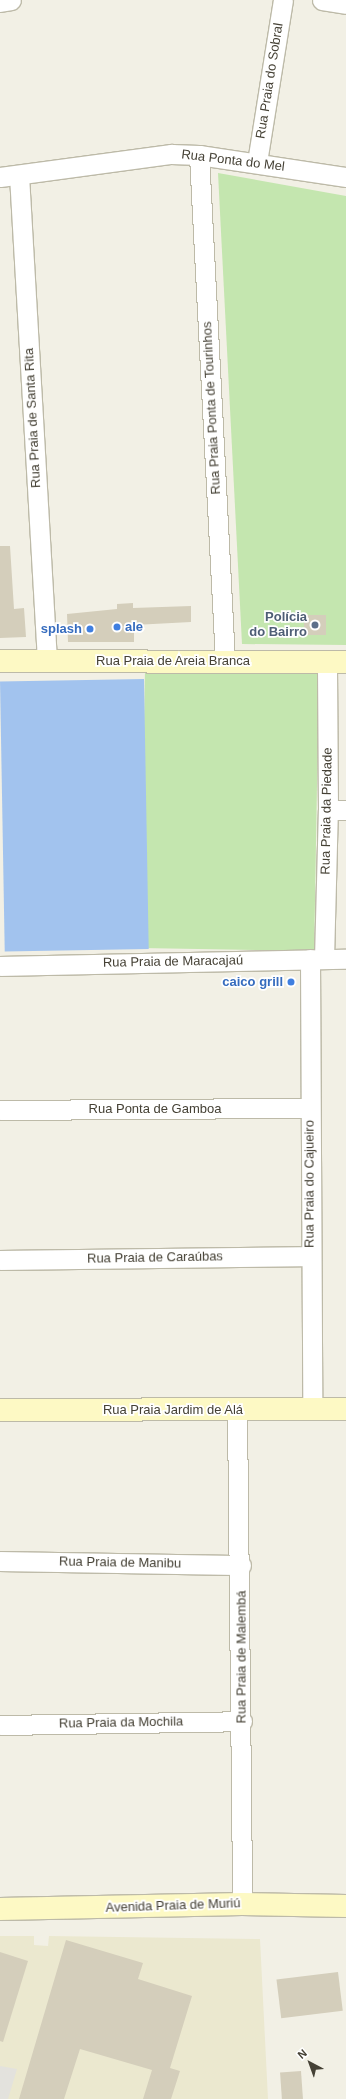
<!DOCTYPE html>
<html>
<head>
<meta charset="utf-8">
<style>
	body { margin:0 }
	#map { position:relative; width:346px; height:2099px; overflow:hidden; background:#f2f0e5; font-family:Arial,sans-serif }
	div>[style] { position:absolute }
	.education>* { inset:0; background:#ebe8cf }
	.green>* { inset:0; background:#c4e6af; transform-origin:0 0 }
	.parking>* { inset:0; background:#e3e2dd }
	.water>* { inset:0; background:#a2c3ee; transform-origin:0 0 }
	.building>* { inset:0; background:#d4cebb; transform-origin:0 0 }
	.roads { filter:drop-shadow(1px 0 #bdbaa8) drop-shadow(-1px 0 #bdbaa8) drop-shadow(0 1px #bdbaa8) drop-shadow(0 -1px #bdbaa8) }
	.street>* { height:19px; margin:-9.5px; padding:0 9.5px; transform-origin:9.5px; border-radius:9.5px; background:#fff }
	.secondary>* { height:22px; margin:-11px; padding:0 11px; transform-origin:11px; border-radius:11px; background:#fdf9c4 }
	.dots>* { width:11px; height:11px; translate:-50% -50%; box-sizing:border-box; border:2px solid #fff; border-radius:50% }
	span { translate:-50% -50%; white-space:nowrap; text-align:center; line-height:1.15; -webkit-text-stroke:3.5px #fff; paint-order:stroke }
	.street-label { font-size:13px; color:#454135 }
	.service-label { font-size:13px; color:#4e5e75; font-weight:700 }
	.right { translate:-100% -50%; text-align:right }
	.shop-label { font-size:13px; color:#366cbe; font-weight:700 }
	.left { translate:0 -50%; text-align:left }
	.north { position:absolute; left:290px; top:2043px; width:40px; height:40px; -webkit-text-stroke:3px #fff; paint-order:stroke; rotate:319deg; font-size:11px; font-weight:700; line-height:16px; text-align:center; color:#454135 }
	.north::after { content:''; display:block; margin:auto; width:14px; height:18px; background:#454135; clip-path:polygon(50% 0,100% 100%,50% 72%,0 100%) }
</style>
</head>
<body>
<div id="map">
	<div class="education">
		<i style="clip-path:polygon(0 1936px,34px 1936px,34px 1945px,48px 1946px,49px 1936px,260px 1939px,268px 2099px,0 2099px)"></i>
	</div>
	<div class="green">
		<i style="clip-path:polygon(218px 173px,346px 196px,346px 645px,242px 644px)"></i>
		<i style="left:319px;top:671px;width:280px;height:174px;rotate:91deg"></i>
	</div>
	<div class="parking">
		<i style="clip-path:polygon(0 2066px,17px 2069px,8px 2099px,0 2099px)"></i>
	</div>
	<div class="water">
		<i style="left:144px;top:679px;width:270px;height:144px;rotate:89deg"></i>
	</div>
	<div class="building">
		<i style="clip-path:polygon(0 546px,10px 546px,14px 609px,24px 608px,26px 637px,0 638px)"></i>
		<i style="clip-path:polygon(133px 603px,133px 608px,191px 606px,191px 622px,134px 625px,134px 642px,68px 642px,67px 614px,117px 609px,117px 604px)"></i>
		<i style="left:326px;top:615px;width:20px;height:22px;rotate:90deg"></i>
		<i style="clip-path:polygon(66px 1940px,143px 1963px,138px 1979px,192px 1996px,170px 2068px,180px 2071px,171px 2099px,143px 2099px,152px 2070px,80px 2049px,64px 2099px,19px 2099px)"></i>
		<i style="clip-path:polygon(0 1952px,28px 1961px,3px 2042px,0 2041px)"></i>
		<i style="left:338px;top:1972px;width:39px;height:62px;rotate:83deg"></i>
		<i style="left:301px;top:2071px;width:28px;height:21px;rotate:86deg"></i>
	</div>
	<div class="roads">
		<div class="street">
			<i style="left:322px;top:0;width:24px;rotate:9deg"></i>
			<i style="left:0;top:2px;width:11px;rotate:-10deg"></i>
			<i style="left:199px;top:155px;width:507px;rotate:87.06deg"></i>
			<i style="left:257px;top:162px;width:164px;rotate:-80.9deg"></i>
			<i style="left:19px;top:175px;width:487px;rotate:86.7deg"></i>
			<i style="left:0;top:177px;width:173px;rotate:-7.7deg"></i>
			<i style="left:171px;top:154px;width:28px;rotate:2deg"></i>
			<i style="left:199px;top:155px;width:149px;rotate:8.5deg"></i>
			<i style="left:328px;top:810px;width:18px"></i>
			<i style="left:310px;top:959px;width:450px;rotate:89.7deg"></i>
			<i style="left:324px;top:959px;width:149px;rotate:-88.5deg"></i>
			<i style="left:328px;top:810px;width:148px;rotate:-90.4deg"></i>
			<i style="left:0;top:966px;width:346px;rotate:-1.2deg"></i>
			<i style="left:0;top:1110px;width:310px;rotate:-0.4deg"></i>
			<i style="left:0;top:1260px;width:310px;rotate:-0.7deg"></i>
			<i style="left:237px;top:1410px;width:494px;rotate:89.4deg"></i>
			<i style="left:0;top:1561px;width:241px;rotate:1deg"></i>
			<i style="left:0;top:1725px;width:242px;rotate:-0.9deg"></i>
		</div>
		<div class="secondary">
			<i style="left:0;top:661px;width:346px;rotate:0.2deg"></i>
			<i style="left:0;top:1410px;width:346px;rotate:-0.2deg"></i>
			<i style="left:0;top:1909px;width:242px;rotate:-1.2deg"></i>
			<i style="left:242px;top:1904px;width:104px;rotate:1.1deg"></i>
		</div>
	</div>
	<div class="dots">
		<i style="left:315px;top:625px;background:#5c6f8a"></i>
		<i style="left:117px;top:627px;background:#3f7fe0"></i>
		<i style="left:90px;top:629px;background:#3f7fe0"></i>
		<i style="left:291px;top:982px;background:#3f7fe0"></i>
	</div>
	<div class="street-label">
		<span style="left:270px;top:81px;rotate:-81deg">Rua Praia do Sobral</span>
		<span style="left:233px;top:161px;rotate:7deg">Rua Ponta do Mel</span>
		<span style="left:212px;top:408px;rotate:-93deg">Rua Praia Ponta de Tourinhos</span>
		<span style="left:33px;top:418px;rotate:-93deg">Rua Praia de Santa Rita</span>
		<span style="left:173px;top:661px">Rua Praia de Areia Branca</span>
		<span style="left:327px;top:811px;rotate:-89deg">Rua Praia da Piedade</span>
		<span style="left:173px;top:962px;rotate:-1deg">Rua Praia de Maracajaú</span>
		<span style="left:155px;top:1109px">Rua Ponta de Gamboa</span>
		<span style="left:310px;top:1184px;rotate:-90deg">Rua Praia do Cajueiro</span>
		<span style="left:155px;top:1258px;rotate:-1deg">Rua Praia de Caraúbas</span>
		<span style="left:173px;top:1410px">Rua Praia Jardim de Alá</span>
		<span style="left:120px;top:1563px;rotate:1deg">Rua Praia de Manibu</span>
		<span style="left:242px;top:1657px;rotate:-90deg">Rua Praia de Malembá</span>
		<span style="left:121px;top:1723px;rotate:-1deg">Rua Praia da Mochila</span>
		<span style="left:173px;top:1906px;rotate:-2deg">Avenida Praia de Muriú</span>
	</div>
	<div class="service-label">
		<span class="right" style="left:307px;top:625px">Polícia<br>do Bairro</span>
	</div>
	<div class="shop-label">
		<span class="left" style="left:125px;top:627px">ale</span>
		<span class="right" style="left:82px;top:629px">splash</span>
		<span class="right" style="left:283px;top:982px">caico grill</span>
	</div>
	<div class="north">N</div>
</div>
</body>
</html>
